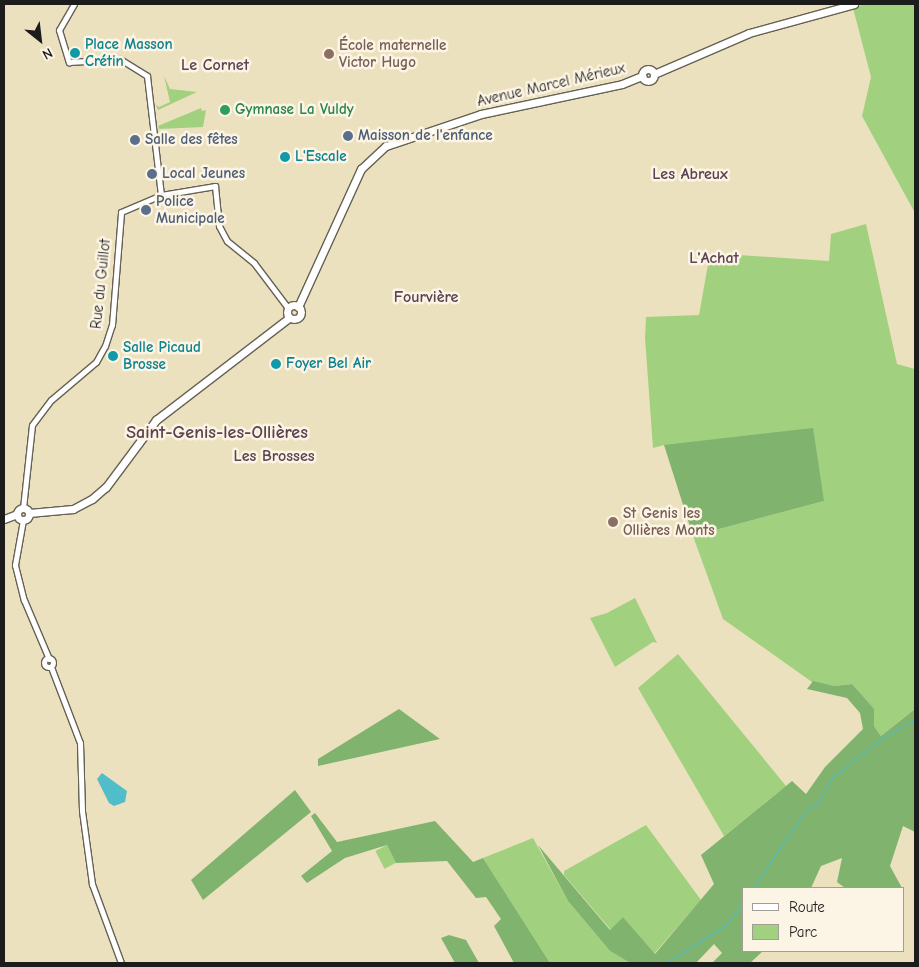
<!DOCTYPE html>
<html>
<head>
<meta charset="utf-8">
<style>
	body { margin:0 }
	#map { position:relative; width:919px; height:967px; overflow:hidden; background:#ece1be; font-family:"Comic Neue",sans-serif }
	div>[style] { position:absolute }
	.green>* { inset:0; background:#a1d17f; transform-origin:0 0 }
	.forest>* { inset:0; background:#80b36e }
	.water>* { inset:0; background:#50bdc8 }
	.stream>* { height:1px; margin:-0.5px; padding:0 0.5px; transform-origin:0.5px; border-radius:0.5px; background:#50bdc8 }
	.roads { filter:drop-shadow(1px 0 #656155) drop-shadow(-1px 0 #656155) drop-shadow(0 1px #656155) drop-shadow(0 -1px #656155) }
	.minor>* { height:5px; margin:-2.5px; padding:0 2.5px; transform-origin:2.5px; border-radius:2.5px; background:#fff }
	.minor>.ring { margin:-2.5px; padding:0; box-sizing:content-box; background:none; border:5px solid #fff; border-radius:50% }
	.major>* { height:7px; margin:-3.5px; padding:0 3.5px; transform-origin:3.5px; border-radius:3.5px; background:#fff }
	.major>.ring { margin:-3.5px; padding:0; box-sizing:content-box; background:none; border:7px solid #fff; border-radius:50% }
	.dots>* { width:14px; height:14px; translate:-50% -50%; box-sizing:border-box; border:2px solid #fcf5e5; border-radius:50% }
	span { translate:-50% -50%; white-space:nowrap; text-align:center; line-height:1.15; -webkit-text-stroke:5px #fcf5e5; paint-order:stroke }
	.culture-label { font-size:15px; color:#0d838f; font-weight:700 }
	.left { translate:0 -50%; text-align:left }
	.education-label { font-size:15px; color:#785e54; font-weight:700 }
	.street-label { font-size:15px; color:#1c1c1c }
	.leisure-label { font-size:15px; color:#27864d; font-weight:700 }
	.service-label { font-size:15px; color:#4e5e75; font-weight:700 }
	.neighbourhood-label { font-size:16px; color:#5c4351; font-weight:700 }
	.quarter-label { font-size:18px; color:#5c4351; font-weight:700 }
	.frame { position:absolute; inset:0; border:5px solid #1c1c1c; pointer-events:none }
	.legend { position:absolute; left:742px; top:887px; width:162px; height:65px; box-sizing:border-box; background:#fcf5e5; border:1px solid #a29e95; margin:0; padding:6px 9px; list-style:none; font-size:15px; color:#1c1c1c }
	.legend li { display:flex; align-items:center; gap:10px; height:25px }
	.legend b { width:25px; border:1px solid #a29e95 }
	.north { position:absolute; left:15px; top:15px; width:50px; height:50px; -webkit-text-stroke:4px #fcf5e5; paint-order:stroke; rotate:151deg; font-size:14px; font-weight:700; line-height:20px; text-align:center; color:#1c1c1c }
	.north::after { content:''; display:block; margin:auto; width:18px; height:22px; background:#1c1c1c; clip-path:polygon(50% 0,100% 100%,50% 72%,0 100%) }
</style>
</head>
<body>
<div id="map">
	<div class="green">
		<i style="clip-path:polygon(865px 4px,915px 4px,915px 213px,862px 116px,871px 77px,853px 8px)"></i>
		<i style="clip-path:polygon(164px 76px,170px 89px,197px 92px,158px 110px,156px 105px,159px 107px,170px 102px)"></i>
		<i style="clip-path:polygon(201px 108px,202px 111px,206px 110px,203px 127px,159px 129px,158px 126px)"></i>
		<i style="clip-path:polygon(866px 224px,897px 364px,915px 369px,915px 709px,881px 736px,874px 726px,873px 709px,852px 684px,834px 686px,812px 682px,723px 619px,693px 536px,824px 501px,664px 445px,653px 448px,645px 338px,646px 317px,699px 315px,710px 253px,829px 261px,831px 234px)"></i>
		<i style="clip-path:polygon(635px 598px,657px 643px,653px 642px,615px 667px,590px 618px,607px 613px)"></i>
		<i style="clip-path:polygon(678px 654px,786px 786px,724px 836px,638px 688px)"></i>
		<i style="clip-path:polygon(646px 825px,701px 900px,654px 954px,623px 917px,611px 930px,564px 875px,564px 871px)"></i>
		<i style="clip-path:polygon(533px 838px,568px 901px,610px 951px,630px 963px,550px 963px,483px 858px)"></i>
		<i style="left:387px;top:845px;width:20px;height:13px;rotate:63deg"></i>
	</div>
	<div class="forest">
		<i style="clip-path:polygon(813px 428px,824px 501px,693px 536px,664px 445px)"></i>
		<i style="clip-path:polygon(813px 681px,834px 686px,852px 684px,874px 709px,874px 726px,881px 736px,915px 709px,915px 832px,903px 826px,890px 866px,902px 888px,845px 888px,837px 882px,842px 858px,821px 866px,811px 888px,743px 888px,743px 951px,763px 951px,750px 963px,712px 963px,722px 953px,714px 944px,696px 963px,630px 963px,610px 951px,568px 901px,538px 845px,610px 930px,623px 917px,655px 954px,714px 884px,701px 855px,792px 781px,806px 794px,825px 767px,863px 729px,860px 713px,847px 698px,807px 689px)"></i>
		<i style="clip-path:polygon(399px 709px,440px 739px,318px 766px,318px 759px)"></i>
		<i style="clip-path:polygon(295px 790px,311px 812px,203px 900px,191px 880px)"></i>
		<i style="clip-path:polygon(315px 813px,337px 842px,435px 821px,473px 862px,483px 858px,550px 963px,514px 963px,494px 926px,501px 919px,486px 897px,476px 898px,447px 861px,396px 863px,387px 845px,345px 858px,307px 883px,301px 876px,332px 851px,311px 816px)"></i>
		<i style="clip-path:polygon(449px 935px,466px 940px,479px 963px,455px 963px,441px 938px)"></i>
	</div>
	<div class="water">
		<i style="clip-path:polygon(102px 773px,127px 791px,125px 802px,114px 806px,109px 803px,97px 779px)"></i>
	</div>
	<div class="stream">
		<i style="left:753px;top:888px;width:94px;rotate:-55.8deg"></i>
		<i style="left:806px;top:810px;width:14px;rotate:-30deg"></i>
		<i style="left:818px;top:803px;width:29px;rotate:-61deg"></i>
		<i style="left:832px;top:778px;width:55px;rotate:-39.1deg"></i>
		<i style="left:875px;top:743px;width:47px;rotate:-32deg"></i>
		<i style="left:666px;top:963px;width:72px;rotate:-32.6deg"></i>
		<i style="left:727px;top:924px;width:27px;rotate:-54deg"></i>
	</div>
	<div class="roads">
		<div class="minor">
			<i style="left:74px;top:4px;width:30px;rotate:120deg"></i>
			<i style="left:59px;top:30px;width:34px;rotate:73deg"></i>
			<i style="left:69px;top:62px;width:51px;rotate:-3.4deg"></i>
			<i style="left:120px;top:59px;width:32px;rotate:32deg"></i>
			<i style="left:147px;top:76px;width:120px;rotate:83.3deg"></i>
			<i style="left:23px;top:508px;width:83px;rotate:-83.8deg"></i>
			<i style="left:32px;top:425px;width:31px;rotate:-53deg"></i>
			<i style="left:51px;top:400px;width:59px;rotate:-40.2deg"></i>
			<i style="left:96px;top:362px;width:18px;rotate:-61deg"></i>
			<i style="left:105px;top:346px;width:22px;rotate:-72deg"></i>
			<i style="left:112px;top:325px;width:113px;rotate:-85.4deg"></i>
			<i style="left:121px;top:212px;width:43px;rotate:-23deg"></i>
			<i style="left:161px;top:195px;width:55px;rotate:-9.5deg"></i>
			<i style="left:215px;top:186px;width:40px;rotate:84.3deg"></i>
			<i style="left:219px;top:226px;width:17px;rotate:62deg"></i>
			<i style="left:227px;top:241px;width:35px;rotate:39deg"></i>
			<i style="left:254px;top:263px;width:56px;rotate:52.9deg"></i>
			<i style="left:23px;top:520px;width:46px;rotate:100.1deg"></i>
			<i style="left:15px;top:565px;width:36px;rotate:76deg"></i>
			<i style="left:24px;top:600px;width:64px;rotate:67deg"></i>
			<i class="ring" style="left:44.5px;top:658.5px;width:4px;height:4px"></i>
			<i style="left:51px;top:667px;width:81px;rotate:69.1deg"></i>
			<i style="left:80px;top:743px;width:68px;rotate:88.3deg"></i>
			<i style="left:82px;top:811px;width:74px;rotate:82.2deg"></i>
			<i style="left:92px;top:884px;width:84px;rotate:69.8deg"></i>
		</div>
		<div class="major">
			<i class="ring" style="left:642px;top:69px;width:5px;height:5px"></i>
			<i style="left:654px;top:74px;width:103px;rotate:-23.3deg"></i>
			<i style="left:749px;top:33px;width:109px;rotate:-15.4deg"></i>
			<i class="ring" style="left:287px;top:305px;width:7px;height:7px"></i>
			<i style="left:298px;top:307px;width:152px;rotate:-65.5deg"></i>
			<i style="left:361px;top:169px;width:34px;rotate:-43deg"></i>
			<i style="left:386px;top:146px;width:100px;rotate:-18.6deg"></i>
			<i style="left:481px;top:114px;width:144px;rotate:-12deg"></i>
			<i style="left:622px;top:84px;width:22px;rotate:-22deg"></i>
			<i class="ring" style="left:17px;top:508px;width:5px;height:5px"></i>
			<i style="left:29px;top:513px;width:44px;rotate:-5.2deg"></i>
			<i style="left:73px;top:509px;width:21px;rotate:-28deg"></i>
			<i style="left:92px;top:499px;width:18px;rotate:-41deg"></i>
			<i style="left:106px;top:487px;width:84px;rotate:-53.3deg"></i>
			<i style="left:156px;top:420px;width:168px;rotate:-37.5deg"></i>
			<i style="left:4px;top:519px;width:14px;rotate:-21deg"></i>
		</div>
	</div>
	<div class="dots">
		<i style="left:75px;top:53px;background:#0f9aa8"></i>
		<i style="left:329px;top:54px;background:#8d6e63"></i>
		<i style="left:225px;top:110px;background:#2e9e5b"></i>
		<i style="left:348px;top:136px;background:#5c6f8a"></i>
		<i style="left:135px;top:140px;background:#5c6f8a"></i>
		<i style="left:285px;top:157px;background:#0f9aa8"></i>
		<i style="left:152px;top:174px;background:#5c6f8a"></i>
		<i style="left:146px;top:210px;background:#5c6f8a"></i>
		<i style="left:113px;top:356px;background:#0f9aa8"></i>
		<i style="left:276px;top:364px;background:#0f9aa8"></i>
		<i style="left:613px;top:522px;background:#8d6e63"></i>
	</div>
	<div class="culture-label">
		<span class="left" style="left:85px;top:53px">Place Masson<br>Crétin</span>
		<span class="left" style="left:295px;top:157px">L'Escale</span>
		<span class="left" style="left:123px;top:356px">Salle Picaud<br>Brosse</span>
		<span class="left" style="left:286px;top:364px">Foyer Bel Air</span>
	</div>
	<div class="education-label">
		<span class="left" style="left:339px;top:54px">École maternelle<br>Victor Hugo</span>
		<span class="left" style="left:623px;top:522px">St Genis les<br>Ollières Monts</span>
	</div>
	<div class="street-label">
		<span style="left:551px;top:85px;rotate:-13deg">Avenue Marcel Mérieux</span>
		<span style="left:101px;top:284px;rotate:-84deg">Rue du Guillot</span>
	</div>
	<div class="leisure-label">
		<span class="left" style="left:235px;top:110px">Gymnase La Vuldy</span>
	</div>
	<div class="service-label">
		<span class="left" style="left:358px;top:136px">Maisson de l'enfance</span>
		<span class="left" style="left:145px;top:140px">Salle des fêtes</span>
		<span class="left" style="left:162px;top:174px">Local Jeunes</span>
		<span class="left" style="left:156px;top:210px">Police<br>Municipale</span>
	</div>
	<div class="neighbourhood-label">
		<span style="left:215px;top:65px">Le Cornet</span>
		<span style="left:690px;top:174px">Les Abreux</span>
		<span style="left:714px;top:258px">L'Achat</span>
		<span style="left:426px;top:297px">Fourvière</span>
		<span style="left:274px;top:456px">Les Brosses</span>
	</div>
	<div class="quarter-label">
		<span style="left:217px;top:433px">Saint-Genis-les-Ollières</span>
	</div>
	<div class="frame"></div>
	<ul class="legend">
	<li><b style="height:6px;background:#fff"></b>Route</li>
	<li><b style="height:14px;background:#a1d17f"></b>Parc</li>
	</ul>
	<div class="north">N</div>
</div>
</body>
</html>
